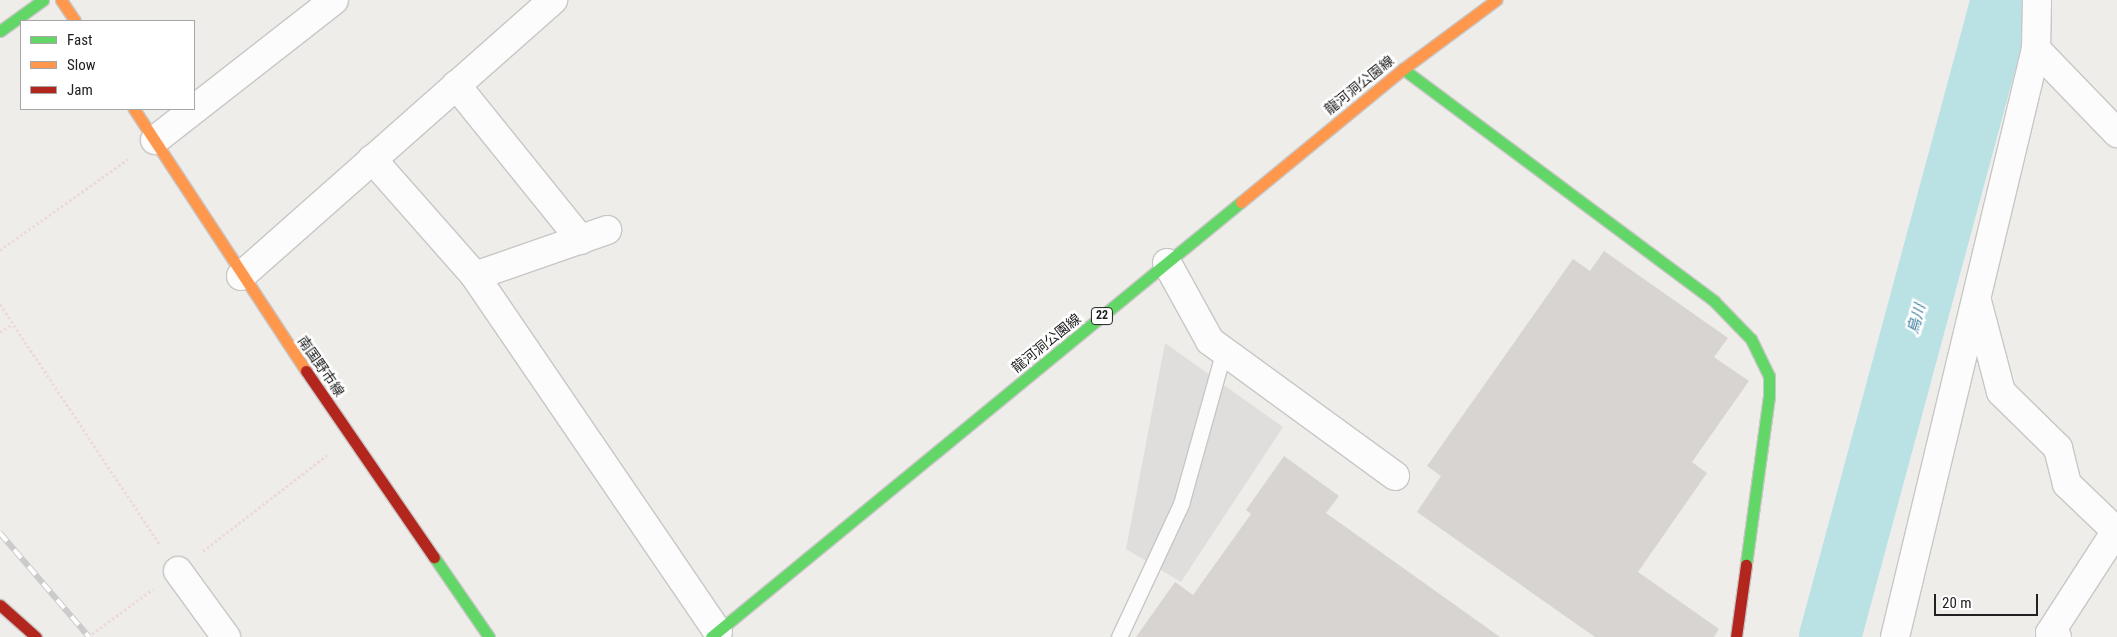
<!DOCTYPE html>
<html>
<head>
<meta charset="utf-8">
<style>
	body { margin:0 }
	#map { position:relative; width:2117px; height:637px; overflow:hidden; background:#efedea; font-family:"Roboto Condensed","Noto Sans JP",sans-serif }
	div>[style] { position:absolute }
	.parking>* { inset:0; background:#dfdedd }
	.river>* { height:62px; margin:-31px; padding:0 31px; transform-origin:31px; border-radius:31px; background:#bae2e5 }
	.building>* { inset:0; background:#d7d4d2 }
	.path>* { height:3px; margin-top:-1.5px; transform-origin:0; background:repeating-linear-gradient(90deg,#ecdadb 0 2.5px,transparent 0 5px) }
	.roads { filter:drop-shadow(1px 0 #c8c7c6) drop-shadow(-1px 0 #c8c7c6) drop-shadow(0 1px #c8c7c6) drop-shadow(0 -1px #c8c7c6) }
	.lane>* { height:15px; margin:-7.5px; padding:0 7.5px; transform-origin:7.5px; border-radius:7.5px; background:#fdfcfc }
	.street>* { height:28px; margin:-14px; padding:0 14px; transform-origin:14px; border-radius:14px; background:#fdfcfc }
	.fast>* { height:11px; margin:-5.5px; padding:0 5.5px; transform-origin:5.5px; border-radius:5.5px; background:#63d668 }
	.slow>* { height:11px; margin:-5.5px; padding:0 5.5px; transform-origin:5.5px; border-radius:5.5px; background:#ff974d }
	.jam>* { height:11px; margin:-5.5px; padding:0 5.5px; transform-origin:5.5px; border-radius:5.5px; background:#b3261e }
	.rail>* { height:5.5px; margin-top:-2.75px; transform-origin:0; background:repeating-linear-gradient(90deg,#fff 0 11px,#cbcbcb 0 22px); box-sizing:border-box; border-block:1px solid #cbcbcb }
	span { translate:-50% -50%; white-space:nowrap; text-align:center; line-height:1.15; -webkit-text-stroke:5px #fff; paint-order:stroke }
	.shield-label span { padding:1px 4px; background:#fff; border:1px solid; border-radius:4px; -webkit-text-stroke-width:0 }
	.shield-label { font-size:12px; color:#212121; font-weight:700 }
	.street-label { font-size:14px; color:#212121 }
	.water-label { font-size:15px; color:#3c7da1; font-style:italic }
	.legend { position:absolute; left:20px; top:20px; width:175px; height:90px; box-sizing:border-box; background:#fff; border:1px solid #a6a6a6; margin:0; padding:6px 9px; list-style:none; font-size:15px; color:#212121 }
	.legend li { display:flex; align-items:center; gap:10px; height:25px }
	.legend b { width:25px; border:1px solid #a6a6a6 }
	.scale { position:absolute; left:1934px; top:594px; width:104px; height:22px; box-sizing:border-box; border:2px solid #212121; border-top:0; padding-left:6px; font-size:15px; line-height:18px; white-space:nowrap; color:#212121; -webkit-text-stroke:4px #fff; paint-order:stroke }
</style>
</head>
<body>
<div id="map">
	<div class="parking">
		<i style="clip-path:polygon(1165px 343px,1283px 427px,1181px 582px,1126px 549px)"></i>
	</div>
	<div class="river">
		<i style="left:1830px;top:637px;width:660px;rotate:-74.89deg"></i>
	</div>
	<div class="building">
		<i style="clip-path:polygon(1604px 251px,1728px 338px,1714px 357px,1749px 381px,1692px 462px,1707px 473px,1638px 572px,1719px 629px,1714px 637px,1595px 637px,1417px 512px,1441px 476px,1427px 466px,1573px 259px,1590px 271px)"></i>
		<i style="clip-path:polygon(1284px 456px,1339px 496px,1326px 513px,1500px 637px,1136px 637px,1175px 582px,1193px 595px,1251px 514px,1246px 510px)"></i>
	</div>
	<div class="path">
		<i style="left:0;top:250px;width:157px;rotate:-35.4deg"></i>
		<i style="left:0;top:304px;width:289px;rotate:56.4deg"></i>
		<i style="left:0;top:332px;width:15px;rotate:-32deg"></i>
		<i style="left:203px;top:551px;width:157px;rotate:-37.7deg"></i>
		<i style="left:88px;top:637px;width:81px;rotate:-36.4deg"></i>
	</div>
	<div class="roads">
		<div class="lane">
			<i style="left:1119px;top:637px;width:147px;rotate:-65deg"></i>
			<i style="left:1181px;top:504px;width:160px;rotate:-74.4deg"></i>
		</div>
		<div class="street">
			<i style="left:2036px;top:49px;width:117px;rotate:46deg"></i>
			<i style="left:456px;top:85px;width:199px;rotate:51.1deg"></i>
			<i style="left:155px;top:140px;width:227px;rotate:-38deg"></i>
			<i style="left:372px;top:159px;width:156px;rotate:48.6deg"></i>
			<i style="left:475px;top:276px;width:140px;rotate:-19.2deg"></i>
			<i style="left:1167px;top:263px;width:89px;rotate:61.1deg"></i>
			<i style="left:1210px;top:341px;width:229px;rotate:36.1deg"></i>
			<i style="left:241px;top:276px;width:417px;rotate:-41.5deg"></i>
			<i style="left:475px;top:276px;width:431px;rotate:55.7deg"></i>
			<i style="left:1977px;top:301px;width:94px;rotate:75.2deg"></i>
			<i style="left:2001px;top:392px;width:80px;rotate:44.5deg"></i>
			<i style="left:2058px;top:448px;width:37px;rotate:76deg"></i>
			<i style="left:2067px;top:484px;width:69px;rotate:43.8deg"></i>
			<i style="left:178px;top:571px;width:82px;rotate:54deg"></i>
			<i style="left:1895px;top:637px;width:605px;rotate:-76.52deg"></i>
			<i style="left:2036px;top:49px;width:49px;rotate:-88.8deg"></i>
			<i style="left:2057px;top:637px;width:8px;rotate:-150deg"></i>
			<i style="left:2050px;top:633px;width:121px;rotate:-57.1deg"></i>
		</div>
		<div class="fast">
			<i style="left:0;top:31px;width:53px;rotate:-35.8deg"></i>
			<i style="left:1403px;top:69px;width:388px;rotate:36.7deg"></i>
			<i style="left:1714px;top:301px;width:53px;rotate:45.8deg"></i>
			<i style="left:1751px;top:339px;width:41px;rotate:64.1deg"></i>
			<i style="left:1769px;top:376px;width:20px;rotate:90deg"></i>
			<i style="left:1769px;top:396px;width:171px;rotate:97.8deg"></i>
			<i style="left:434px;top:557px;width:97px;rotate:55.5deg"></i>
			<i style="left:711px;top:637px;width:686px;rotate:-39.38deg"></i>
		</div>
		<div class="slow">
			<i style="left:61px;top:0;width:25px;rotate:56deg"></i>
			<i style="left:134px;top:109px;width:313px;rotate:56.7deg"></i>
			<i style="left:1241px;top:202px;width:210px;rotate:-39.4deg"></i>
			<i style="left:1403px;top:69px;width:116px;rotate:-36.6deg"></i>
		</div>
		<div class="jam">
			<i style="left:306px;top:371px;width:226px;rotate:55.5deg"></i>
			<i style="left:0;top:605px;width:48px;rotate:41.6deg"></i>
			<i style="left:1736px;top:637px;width:73px;rotate:-82.1deg"></i>
		</div>
	</div>
	<div class="rail">
		<i style="left:0;top:533px;width:137px;rotate:49.4deg"></i>
	</div>
	<div class="shield-label">
		<span style="left:1102px;top:316px">22</span>
	</div>
	<div class="street-label">
		<span style="left:1359px;top:85px;rotate:-39deg">龍河洞公園線</span>
		<span style="left:1046px;top:343px;rotate:-39deg">龍河洞公園線</span>
		<span style="left:321px;top:366px;rotate:55deg">南国野市線</span>
	</div>
	<div class="water-label">
		<span style="left:1917px;top:319px;rotate:-75deg">烏川</span>
	</div>
	<ul class="legend">
	<li><b style="height:6px;background:#63d668"></b>Fast</li>
	<li><b style="height:6px;background:#ff974d"></b>Slow</li>
	<li><b style="height:6px;background:#b3261e"></b>Jam</li>
	</ul>
	<div class="scale">20 m</div>
</div>
</body>
</html>
